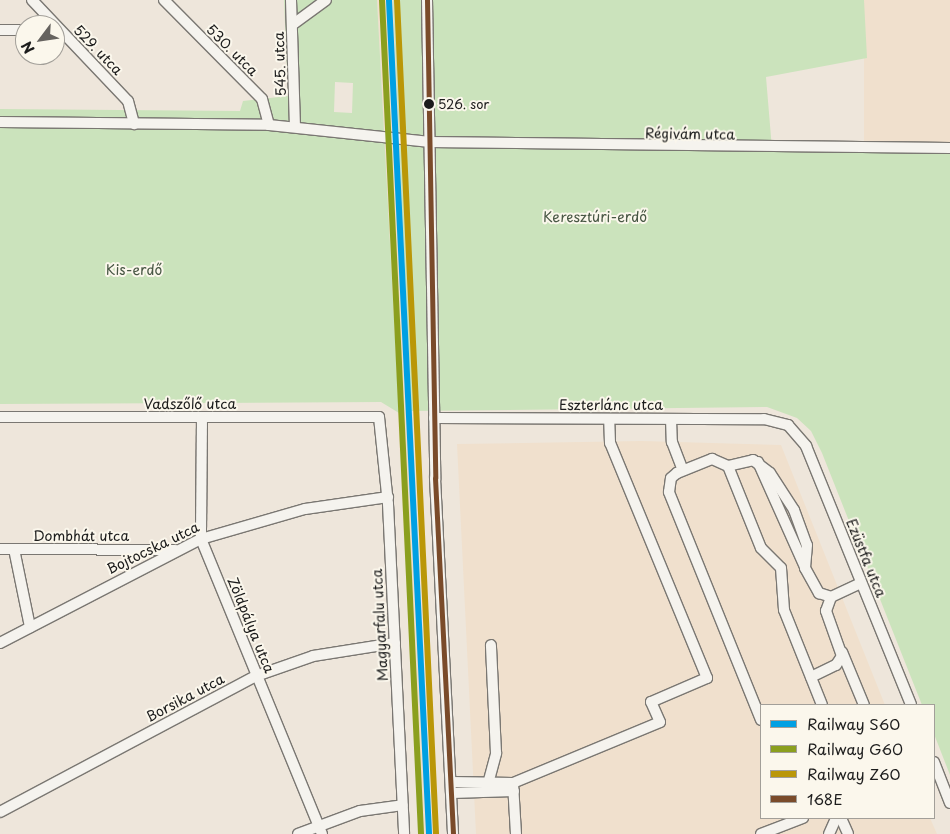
<!DOCTYPE html>
<html>
<head>
<meta charset="utf-8">
<style>
	body { margin:0 }
	#map { position:relative; width:950px; height:834px; overflow:hidden; background:#eee6db; font-family:"Playpen Sans",sans-serif }
	div>[style] { position:absolute }
	.built>* { inset:0; background:#f0e0cd; transform-origin:0 0 }
	.green>* { inset:0; background:#cbe3bc }
	.roads { filter:drop-shadow(1px 0 #7a7772) drop-shadow(-1px 0 #7a7772) drop-shadow(0 1px #7a7772) drop-shadow(0 -1px #7a7772) }
	.minor>* { height:10px; margin:-5px; padding:0 5px; transform-origin:5px; border-radius:5px; background:#f5f3ee }
	.bus-1>* { height:5px; margin:-2.5px; padding:0 2.5px; transform-origin:2.5px; border-radius:2.5px; background:#7a4b2a }
	.rail-1>* { height:6px; margin:-3px; padding:0 3px; transform-origin:3px; border-radius:3px; background:#00a0e3 }
	.rail-2>* { height:6px; margin:-3px; padding:0 3px; transform-origin:3px; border-radius:3px; background:#8b9f1e }
	.rail-3>* { height:6px; margin:-3px; padding:0 3px; transform-origin:3px; border-radius:3px; background:#ba9708 }
	.dots>* { width:14px; height:14px; translate:-50% -50%; box-sizing:border-box; border:2px solid #fbf7ec; border-radius:50% }
	span { translate:-50% -50%; white-space:nowrap; text-align:center; line-height:1.15; -webkit-text-stroke:4px #fbf7ec; paint-order:stroke }
	.bus-label { font-size:13px; color:#1c1c1c }
	.left { translate:0 -50%; text-align:left }
	.street-label { font-size:14px; color:#1c1c1c }
	.park-label { font-size:14px; color:#485744 }
	.legend { position:absolute; left:760px; top:704px; width:175px; height:115px; box-sizing:border-box; background:#fbf7ec; border:1px solid #a29f99; margin:0; padding:6px 9px; list-style:none; font-size:15px; color:#1c1c1c }
	.legend li { display:flex; align-items:center; gap:10px; height:25px }
	.legend b { width:25px; border:1px solid #a29f99 }
	.north { position:absolute; left:15px; top:15px; width:50px; height:50px; box-sizing:border-box; background:#fbf7ec; border:1px solid #a29f99; border-radius:50%; rotate:239deg; font-size:14px; font-weight:700; line-height:20px; text-align:center; color:#1c1c1c }
	.north::after { content:''; display:block; margin:auto; width:18px; height:22px; background:#66635f; clip-path:polygon(50% 0,100% 100%,50% 72%,0 100%) }
</style>
</head>
<body>
<div id="map">
	<div class="built">
		<i style="clip-path:polygon(377px 0,393px 0,432px 834px,419px 834px)"></i>
		<i style="left:864px;top:0;width:86px;height:151px"></i>
		<i style="clip-path:polygon(642px 441px,781px 445px,885px 705px,761px 705px,761px 818px,930px 818px,937px 834px,476px 834px,457px 444px)"></i>
	</div>
	<div class="green">
		<i style="clip-path:polygon(evenodd,284px 0,377px 0,399px 413px,381px 402px,0 404px,0 109px,240px 111px,243px 101px,288px 96px,284px 0,335px 82px,353px 83px,352px 113px,334px 112px,335px 82px)"></i>
		<i style="clip-path:polygon(393px 0,864px 0,867px 58px,766px 77px,772px 149px,950px 151px,950px 775px,934px 734px,934px 705px,922px 705px,822px 453px,811px 431px,797px 418px,767px 407px,411px 411px)"></i>
	</div>
	<div class="roads">
		<div class="minor">
			<i style="left:32px;top:0;width:139px;rotate:46.5deg"></i>
			<i style="left:128px;top:101px;width:24px;rotate:75deg"></i>
			<i style="left:164px;top:0;width:139px;rotate:45.3deg"></i>
			<i style="left:262px;top:99px;width:27px;rotate:75deg"></i>
			<i style="left:291px;top:0;width:127px;rotate:88.2deg"></i>
			<i style="left:427px;top:0;width:478px;rotate:89deg"></i>
			<i style="left:435px;top:478px;width:356px;rotate:87.1deg"></i>
			<i style="left:292px;top:25px;width:42px;rotate:-36.3deg"></i>
			<i style="left:0;top:30px;width:25px"></i>
			<i style="left:0;top:122px;width:269px;rotate:0.6deg"></i>
			<i style="left:269px;top:125px;width:162px;rotate:6deg"></i>
			<i style="left:430px;top:142px;width:520px;rotate:0.66deg"></i>
			<i style="left:0;top:417px;width:379px"></i>
			<i style="left:379px;top:417px;width:87px;rotate:84.1deg"></i>
			<i style="left:388px;top:504px;width:330px;rotate:87.2deg"></i>
			<i style="left:202px;top:418px;width:121px;rotate:90.5deg"></i>
			<i style="left:201px;top:539px;width:319px;rotate:67.7deg"></i>
			<i style="left:434px;top:418px;width:330px;rotate:0.2deg"></i>
			<i style="left:764px;top:419px;width:25px;rotate:14deg"></i>
			<i style="left:788px;top:425px;width:28px;rotate:49deg"></i>
			<i style="left:806px;top:446px;width:279px;rotate:67.9deg"></i>
			<i style="left:671px;top:419px;width:23px;rotate:88deg"></i>
			<i style="left:672px;top:442px;width:30px;rotate:69deg"></i>
			<i style="left:758px;top:462px;width:115px;rotate:65.9deg"></i>
			<i style="left:728px;top:466px;width:26px;rotate:-13deg"></i>
			<i style="left:753px;top:460px;width:21px;rotate:37deg"></i>
			<i style="left:770px;top:473px;width:44px;rotate:57deg"></i>
			<i style="left:794px;top:510px;width:37px;rotate:70deg"></i>
			<i style="left:807px;top:545px;width:23px;rotate:95deg"></i>
			<i style="left:805px;top:568px;width:29px;rotate:61deg"></i>
			<i style="left:819px;top:593px;width:13px;rotate:18deg"></i>
			<i style="left:831px;top:597px;width:33px;rotate:-25deg"></i>
			<i style="left:0;top:549px;width:175px;rotate:0.3deg"></i>
			<i style="left:14px;top:549px;width:80px;rotate:78.4deg"></i>
			<i style="left:0;top:643px;width:226px;rotate:-27.4deg"></i>
			<i style="left:201px;top:539px;width:108px;rotate:-16.1deg"></i>
			<i style="left:305px;top:509px;width:84px;rotate:-8.2deg"></i>
			<i style="left:842px;top:652px;width:57px;rotate:67.5deg"></i>
			<i style="left:811px;top:677px;width:28px;rotate:-26deg"></i>
			<i style="left:836px;top:665px;width:11px;rotate:-56deg"></i>
			<i style="left:842px;top:656px;width:48px;rotate:-109.6deg"></i>
			<i style="left:826px;top:611px;width:15px;rotate:-70deg"></i>
			<i style="left:761px;top:720px;width:246px;rotate:-112deg"></i>
			<i style="left:669px;top:492px;width:14px;rotate:-82deg"></i>
			<i style="left:671px;top:478px;width:8px;rotate:-40deg"></i>
			<i style="left:677px;top:473px;width:38px;rotate:-22deg"></i>
			<i style="left:712px;top:459px;width:17px;rotate:24deg"></i>
			<i style="left:728px;top:466px;width:88px;rotate:68.1deg"></i>
			<i style="left:761px;top:548px;width:28px;rotate:45deg"></i>
			<i style="left:781px;top:568px;width:42px;rotate:85.9deg"></i>
			<i style="left:784px;top:610px;width:102px;rotate:68.2deg"></i>
			<i style="left:934px;top:762px;width:44px;rotate:68.7deg"></i>
			<i style="left:489px;top:780px;width:28px;rotate:-75deg"></i>
			<i style="left:496px;top:753px;width:108px;rotate:-92.7deg"></i>
			<i style="left:451px;top:782px;width:62px;rotate:0.9deg"></i>
			<i style="left:452px;top:793px;width:62px;rotate:-1.8deg"></i>
			<i style="left:0;top:812px;width:290px;rotate:-28deg"></i>
			<i style="left:256px;top:676px;width:60px;rotate:-19.3deg"></i>
			<i style="left:313px;top:656px;width:83px;rotate:-9deg"></i>
			<i style="left:841px;top:818px;width:17px;rotate:66deg"></i>
			<i style="left:298px;top:834px;width:66px;rotate:-20.4deg"></i>
			<i style="left:360px;top:811px;width:43px;rotate:-7.9deg"></i>
			<i style="left:516px;top:834px;width:51px;rotate:-93.4deg"></i>
			<i style="left:513px;top:783px;width:159px;rotate:-22.5deg"></i>
			<i style="left:660px;top:722px;width:22px;rotate:-114deg"></i>
			<i style="left:651px;top:702px;width:61px;rotate:-23.2deg"></i>
			<i style="left:707px;top:678px;width:254px;rotate:-112.4deg"></i>
			<i style="left:610px;top:443px;width:24px;rotate:-92deg"></i>
			<i style="left:761px;top:834px;width:45px;rotate:-20.9deg"></i>
			<i style="left:829px;top:834px;width:17px;rotate:-66deg"></i>
		</div>
	</div>
	<div class="bus-1">
		<i style="left:427px;top:0;width:478px;rotate:89deg"></i>
		<i style="left:435px;top:478px;width:356px;rotate:87.1deg"></i>
	</div>
	<div class="rail-1">
		<i style="left:389px;top:0;width:835px;rotate:87.25deg"></i>
	</div>
	<div class="rail-2">
		<i style="left:382px;top:0;width:835px;rotate:87.32deg"></i>
	</div>
	<div class="rail-3">
		<i style="left:397px;top:0;width:835px;rotate:87.32deg"></i>
	</div>
	<div class="dots">
		<i style="left:429px;top:104px;background:#1c1c1c"></i>
	</div>
	<div class="bus-label">
		<span class="left" style="left:438px;top:104px">526. sor</span>
	</div>
	<div class="street-label">
		<span style="left:98px;top:50px;rotate:46deg">529. utca</span>
		<span style="left:232px;top:50px;rotate:45deg">530. utca</span>
		<span style="left:280px;top:64px;rotate:-92deg">545. utca</span>
		<span style="left:690px;top:134px;rotate:1deg">Régivám utca</span>
		<span style="left:190px;top:404px">Vadszőlő utca</span>
		<span style="left:611px;top:405px">Eszterlánc utca</span>
		<span style="left:81px;top:536px">Dombhát utca</span>
		<span style="left:153px;top:548px;rotate:-26deg">Bojtocska utca</span>
		<span style="left:866px;top:558px;rotate:68deg">Ezüstfa utca</span>
		<span style="left:251px;top:625px;rotate:68deg">Zöldpálya utca</span>
		<span style="left:380px;top:625px;rotate:-93deg">Magyarfalu utca</span>
		<span style="left:185px;top:698px;rotate:-28deg">Borsika utca</span>
	</div>
	<div class="park-label">
		<span style="left:595px;top:217px">Keresztúri-erdő</span>
		<span style="left:134px;top:270px">Kis-erdő</span>
	</div>
	<ul class="legend">
	<li><b style="height:6px;background:#00a0e3"></b>Railway S60</li>
	<li><b style="height:6px;background:#8b9f1e"></b>Railway G60</li>
	<li><b style="height:6px;background:#ba9708"></b>Railway Z60</li>
	<li><b style="height:6px;background:#7a4b2a"></b>168E</li>
	</ul>
	<div class="north">N</div>
</div>
</body>
</html>
